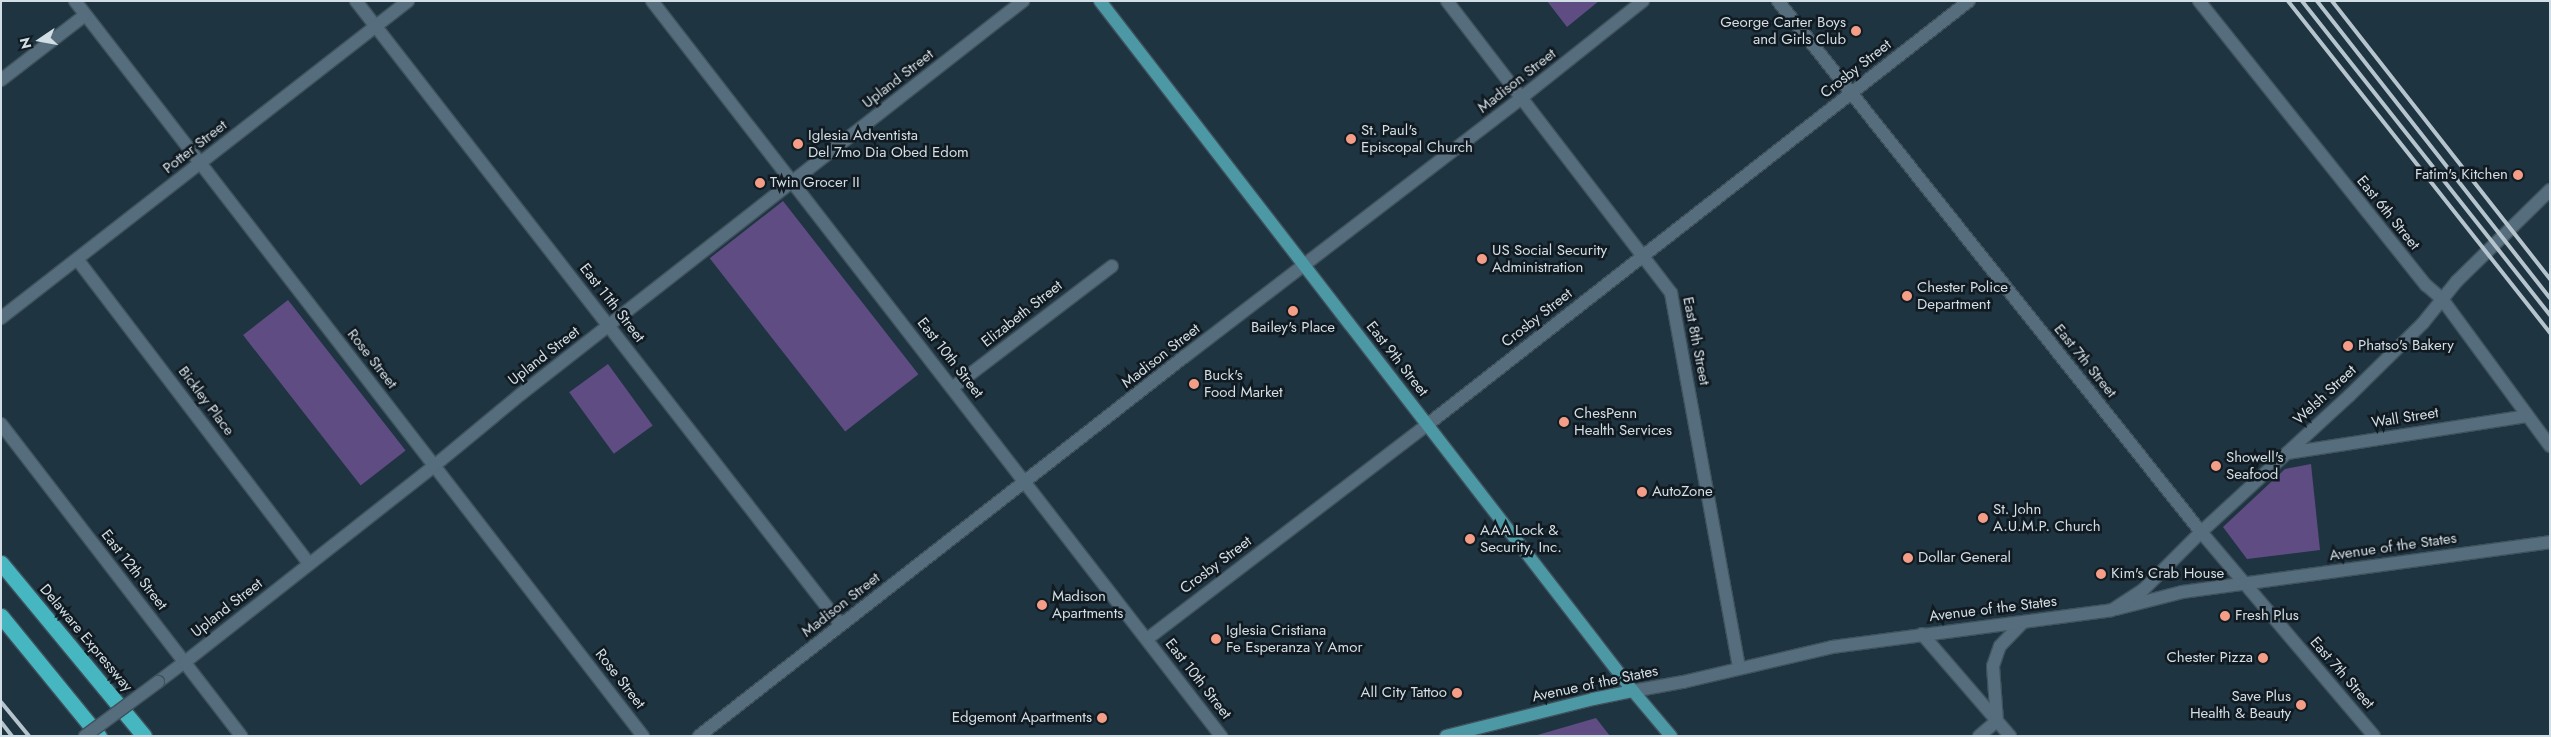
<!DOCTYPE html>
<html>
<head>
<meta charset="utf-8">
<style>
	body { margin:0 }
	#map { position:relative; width:2551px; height:737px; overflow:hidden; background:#1e3441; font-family:Jost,sans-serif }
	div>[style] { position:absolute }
	.green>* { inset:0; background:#5f4c82; transform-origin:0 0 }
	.roads { filter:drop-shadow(1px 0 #3f525c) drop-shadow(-1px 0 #3f525c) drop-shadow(0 1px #3f525c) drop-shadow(0 -1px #3f525c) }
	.minor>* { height:12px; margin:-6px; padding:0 6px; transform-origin:6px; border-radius:6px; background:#556d7c }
	.tertiary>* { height:12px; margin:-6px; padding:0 6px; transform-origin:6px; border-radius:6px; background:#556d7c }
	.primary>* { height:12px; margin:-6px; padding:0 6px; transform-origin:6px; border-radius:6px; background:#4c99a5 }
	.motorway>* { height:15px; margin:-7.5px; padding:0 7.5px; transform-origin:7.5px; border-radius:7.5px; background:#46b6c0 }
	.rail>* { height:4px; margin:-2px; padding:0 2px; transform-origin:2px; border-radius:2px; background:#b6c5cd }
	.bridges { filter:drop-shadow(1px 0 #3f525c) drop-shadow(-1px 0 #3f525c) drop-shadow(0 1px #3f525c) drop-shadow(0 -1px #3f525c) }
	.minor-bridge>* { height:12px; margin:-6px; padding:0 6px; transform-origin:6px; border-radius:6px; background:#556d7c }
	.dots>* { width:14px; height:14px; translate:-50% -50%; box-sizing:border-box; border:2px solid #111a20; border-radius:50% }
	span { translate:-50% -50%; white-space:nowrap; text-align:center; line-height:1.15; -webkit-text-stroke:5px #111a20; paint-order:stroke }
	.poi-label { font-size:15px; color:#d1dee6 }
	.right { translate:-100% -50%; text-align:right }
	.left { translate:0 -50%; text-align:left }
	.street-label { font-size:15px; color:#d1dee6 }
	.frame { position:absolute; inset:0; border:2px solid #d1dee6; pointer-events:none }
	.north { position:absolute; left:15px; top:15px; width:50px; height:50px; -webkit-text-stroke:4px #111a20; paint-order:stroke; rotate:258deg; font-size:14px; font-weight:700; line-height:20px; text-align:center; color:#d1dee6 }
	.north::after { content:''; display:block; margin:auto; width:18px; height:22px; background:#d1dee6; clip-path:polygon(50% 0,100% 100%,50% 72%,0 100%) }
</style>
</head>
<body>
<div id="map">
	<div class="green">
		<i style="clip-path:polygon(1547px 1px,1599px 1px,1567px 27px)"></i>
		<i style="left:783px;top:201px;width:220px;height:93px;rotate:52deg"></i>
		<i style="left:288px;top:300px;width:191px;height:57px;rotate:52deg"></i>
		<i style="left:608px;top:364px;width:76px;height:48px;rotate:54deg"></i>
		<i style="clip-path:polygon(2311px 464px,2320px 550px,2247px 559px,2223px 527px,2285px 469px)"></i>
		<i style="clip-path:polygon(1596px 718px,1610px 736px,1534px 736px)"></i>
	</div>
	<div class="roads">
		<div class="minor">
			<i style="left:75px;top:1px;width:929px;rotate:52.3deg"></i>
			<i style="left:356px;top:1px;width:790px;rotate:52.14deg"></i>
			<i style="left:652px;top:1px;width:930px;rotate:52.25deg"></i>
			<i style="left:1447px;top:1px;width:368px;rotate:52.5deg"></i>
			<i style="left:1671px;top:293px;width:381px;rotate:79.7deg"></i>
			<i style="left:1778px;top:1px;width:679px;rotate:51.46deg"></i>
			<i style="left:2201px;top:532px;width:267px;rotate:49.7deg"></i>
			<i style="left:2199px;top:1px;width:364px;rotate:51.4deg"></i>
			<i style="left:2426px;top:285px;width:21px;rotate:41deg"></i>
			<i style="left:2442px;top:299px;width:182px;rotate:53.7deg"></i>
			<i style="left:1px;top:80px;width:106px;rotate:-37.7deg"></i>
			<i style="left:77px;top:259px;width:382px;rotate:52.7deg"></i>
			<i style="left:1px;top:318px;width:516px;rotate:-37.91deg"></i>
			<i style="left:952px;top:388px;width:201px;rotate:-37.3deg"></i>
			<i style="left:2288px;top:453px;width:242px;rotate:-8.8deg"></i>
			<i style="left:2116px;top:609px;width:68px;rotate:-14.4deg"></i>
			<i style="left:2182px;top:592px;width:371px;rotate:-7.7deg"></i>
			<i style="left:1922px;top:634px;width:135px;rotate:49.2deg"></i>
			<i style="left:1147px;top:639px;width:352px;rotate:-37.4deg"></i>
			<i style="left:1427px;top:425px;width:688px;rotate:-38.04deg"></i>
			<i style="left:158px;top:682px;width:34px;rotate:-37deg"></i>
			<i style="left:1997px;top:721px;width:55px;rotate:-94.2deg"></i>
			<i style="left:1993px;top:666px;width:21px;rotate:-71deg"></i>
			<i style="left:2000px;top:646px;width:33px;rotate:-46deg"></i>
			<i style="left:1979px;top:736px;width:23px;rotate:-40deg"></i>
		</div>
		<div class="tertiary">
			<i style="left:1px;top:424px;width:394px;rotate:52.4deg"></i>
			<i style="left:185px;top:662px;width:317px;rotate:-38.2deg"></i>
			<i style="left:434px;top:466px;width:113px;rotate:-39.6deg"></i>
			<i style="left:521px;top:394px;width:638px;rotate:-38.06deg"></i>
			<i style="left:1633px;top:691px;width:51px;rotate:-10.2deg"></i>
			<i style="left:1683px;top:682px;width:153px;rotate:-13.2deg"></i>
			<i style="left:1832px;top:647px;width:282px;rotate:-7.5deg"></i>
			<i style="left:2112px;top:610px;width:37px;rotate:-33deg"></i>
			<i style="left:2143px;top:590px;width:82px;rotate:-45deg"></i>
			<i style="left:2201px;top:532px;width:201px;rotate:-42.6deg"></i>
			<i style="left:2349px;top:396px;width:104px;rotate:-44.6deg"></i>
			<i style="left:2423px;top:323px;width:54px;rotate:-51deg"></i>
			<i style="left:2457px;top:281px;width:130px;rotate:-44.4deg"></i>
			<i style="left:699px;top:736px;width:616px;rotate:-38.01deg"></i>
			<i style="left:1184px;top:357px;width:425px;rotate:-37.5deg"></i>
			<i style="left:1521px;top:98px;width:156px;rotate:-38.5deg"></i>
		</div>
		<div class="primary">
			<i style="left:1100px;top:1px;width:872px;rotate:52.32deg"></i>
			<i style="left:1633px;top:691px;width:59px;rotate:49.8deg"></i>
			<i style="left:1446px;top:736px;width:152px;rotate:-14.1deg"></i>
			<i style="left:1593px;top:699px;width:41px;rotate:-11.3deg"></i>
		</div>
		<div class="motorway">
			<i style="left:1px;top:563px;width:224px;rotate:50.4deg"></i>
			<i style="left:1px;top:616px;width:155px;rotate:50.8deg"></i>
		</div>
	</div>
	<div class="rail">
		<i style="left:2288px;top:1px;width:423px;rotate:51.7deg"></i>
		<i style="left:2302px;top:1px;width:400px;rotate:51.7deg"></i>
		<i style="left:2317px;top:1px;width:377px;rotate:51.9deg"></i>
		<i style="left:2332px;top:1px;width:353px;rotate:51.9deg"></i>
		<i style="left:1px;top:702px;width:44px;rotate:50.5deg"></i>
		<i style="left:1px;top:722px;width:18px;rotate:52deg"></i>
	</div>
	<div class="bridges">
		<div class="minor-bridge">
			<i style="left:85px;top:736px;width:91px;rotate:-36.5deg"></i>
		</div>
	</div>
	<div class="dots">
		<i style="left:1856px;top:31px;background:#f49e88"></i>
		<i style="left:1351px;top:139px;background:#f49e88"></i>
		<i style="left:798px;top:144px;background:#f49e88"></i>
		<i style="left:2518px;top:175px;background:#f49e88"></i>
		<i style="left:760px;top:183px;background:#f49e88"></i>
		<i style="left:1482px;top:259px;background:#f49e88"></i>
		<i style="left:1907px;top:296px;background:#f49e88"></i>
		<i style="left:1293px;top:311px;background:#f49e88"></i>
		<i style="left:2348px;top:346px;background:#f49e88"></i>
		<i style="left:1194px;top:384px;background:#f49e88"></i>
		<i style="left:1564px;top:422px;background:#f49e88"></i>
		<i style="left:2216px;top:466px;background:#f49e88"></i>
		<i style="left:1642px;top:492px;background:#f49e88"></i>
		<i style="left:1983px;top:518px;background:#f49e88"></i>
		<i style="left:1470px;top:539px;background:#f49e88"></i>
		<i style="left:1908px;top:558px;background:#f49e88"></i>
		<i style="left:2101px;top:574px;background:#f49e88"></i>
		<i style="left:1042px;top:605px;background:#f49e88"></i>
		<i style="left:2225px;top:616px;background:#f49e88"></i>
		<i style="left:1216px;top:639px;background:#f49e88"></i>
		<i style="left:2263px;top:658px;background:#f49e88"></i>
		<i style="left:1457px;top:693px;background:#f49e88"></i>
		<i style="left:2301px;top:705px;background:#f49e88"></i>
		<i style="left:1102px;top:718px;background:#f49e88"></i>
	</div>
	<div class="poi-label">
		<span class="right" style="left:1846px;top:31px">George Carter Boys<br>and Girls Club</span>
		<span class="left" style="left:1361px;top:139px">St. Paul's<br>Episcopal Church</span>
		<span class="left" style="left:808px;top:144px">Iglesia Adventista<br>Del 7mo Dia Obed Edom</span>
		<span class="right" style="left:2508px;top:175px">Fatim's Kitchen</span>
		<span class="left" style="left:770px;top:183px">Twin Grocer II</span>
		<span class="left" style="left:1492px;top:259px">US Social Security<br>Administration</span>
		<span class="left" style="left:1917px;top:296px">Chester Police<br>Department</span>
		<span style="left:1293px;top:328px">Bailey's Place</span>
		<span class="left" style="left:2358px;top:346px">Phatso's Bakery</span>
		<span class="left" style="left:1204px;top:384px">Buck's<br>Food Market</span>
		<span class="left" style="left:1574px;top:422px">ChesPenn<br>Health Services</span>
		<span class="left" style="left:2226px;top:466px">Showell's<br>Seafood</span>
		<span class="left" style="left:1652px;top:492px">AutoZone</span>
		<span class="left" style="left:1993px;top:518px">St. John<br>A.U.M.P. Church</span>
		<span class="left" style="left:1480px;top:539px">AAA Lock &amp;<br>Security, Inc.</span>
		<span class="left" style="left:1918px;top:558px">Dollar General</span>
		<span class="left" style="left:2111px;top:574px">Kim's Crab House</span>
		<span class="left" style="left:1052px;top:605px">Madison<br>Apartments</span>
		<span class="left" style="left:2235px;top:616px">Fresh Plus</span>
		<span class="left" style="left:1226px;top:639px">Iglesia Cristiana<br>Fe Esperanza Y Amor</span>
		<span class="right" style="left:2253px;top:658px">Chester Pizza</span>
		<span class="right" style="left:1447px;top:693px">All City Tattoo</span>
		<span class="right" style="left:2291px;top:705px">Save Plus<br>Health &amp; Beauty</span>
		<span class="right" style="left:1092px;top:718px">Edgemont Apartments</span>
	</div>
	<div class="street-label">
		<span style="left:1856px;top:69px;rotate:-38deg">Crosby Street</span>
		<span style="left:898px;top:79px;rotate:-38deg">Upland Street</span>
		<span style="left:1517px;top:81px;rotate:-38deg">Madison Street</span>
		<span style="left:195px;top:147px;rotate:-38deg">Potter Street</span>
		<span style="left:2388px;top:213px;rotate:51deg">East 6th Street</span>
		<span style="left:612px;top:303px;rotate:52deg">East 11th Street</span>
		<span style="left:1022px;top:314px;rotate:-38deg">Elizabeth Street</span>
		<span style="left:1537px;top:318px;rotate:-38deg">Crosby Street</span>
		<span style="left:1696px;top:341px;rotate:79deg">East 8th Street</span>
		<span style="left:544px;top:356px;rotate:-38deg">Upland Street</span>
		<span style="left:1161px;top:356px;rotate:-38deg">Madison Street</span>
		<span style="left:950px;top:358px;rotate:52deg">East 10th Street</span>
		<span style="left:372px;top:359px;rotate:52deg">Rose Street</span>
		<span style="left:1397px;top:359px;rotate:52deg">East 9th Street</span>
		<span style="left:2085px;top:361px;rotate:51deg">East 7th Street</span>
		<span style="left:2325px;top:395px;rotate:-43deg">Welsh Street</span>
		<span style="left:206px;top:401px;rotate:53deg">Bickley Place</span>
		<span style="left:2405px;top:418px;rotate:-9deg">Wall Street</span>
		<span style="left:2393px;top:547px;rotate:-8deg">Avenue of the States</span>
		<span style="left:1216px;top:565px;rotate:-37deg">Crosby Street</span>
		<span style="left:134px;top:570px;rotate:52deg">East 12th Street</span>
		<span style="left:841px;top:605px;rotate:-38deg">Madison Street</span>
		<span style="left:227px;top:608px;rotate:-38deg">Upland Street</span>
		<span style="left:1993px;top:609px;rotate:-7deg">Avenue of the States</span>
		<span style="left:86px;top:638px;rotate:50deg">Delaware Expressway</span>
		<span style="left:2342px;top:673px;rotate:49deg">East 7th Street</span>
		<span style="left:620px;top:679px;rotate:52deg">Rose Street</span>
		<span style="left:1198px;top:679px;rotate:52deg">East 10th Street</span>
		<span style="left:1595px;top:684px;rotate:-12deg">Avenue of the States</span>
	</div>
	<div class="frame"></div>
	<div class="north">N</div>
</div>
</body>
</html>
